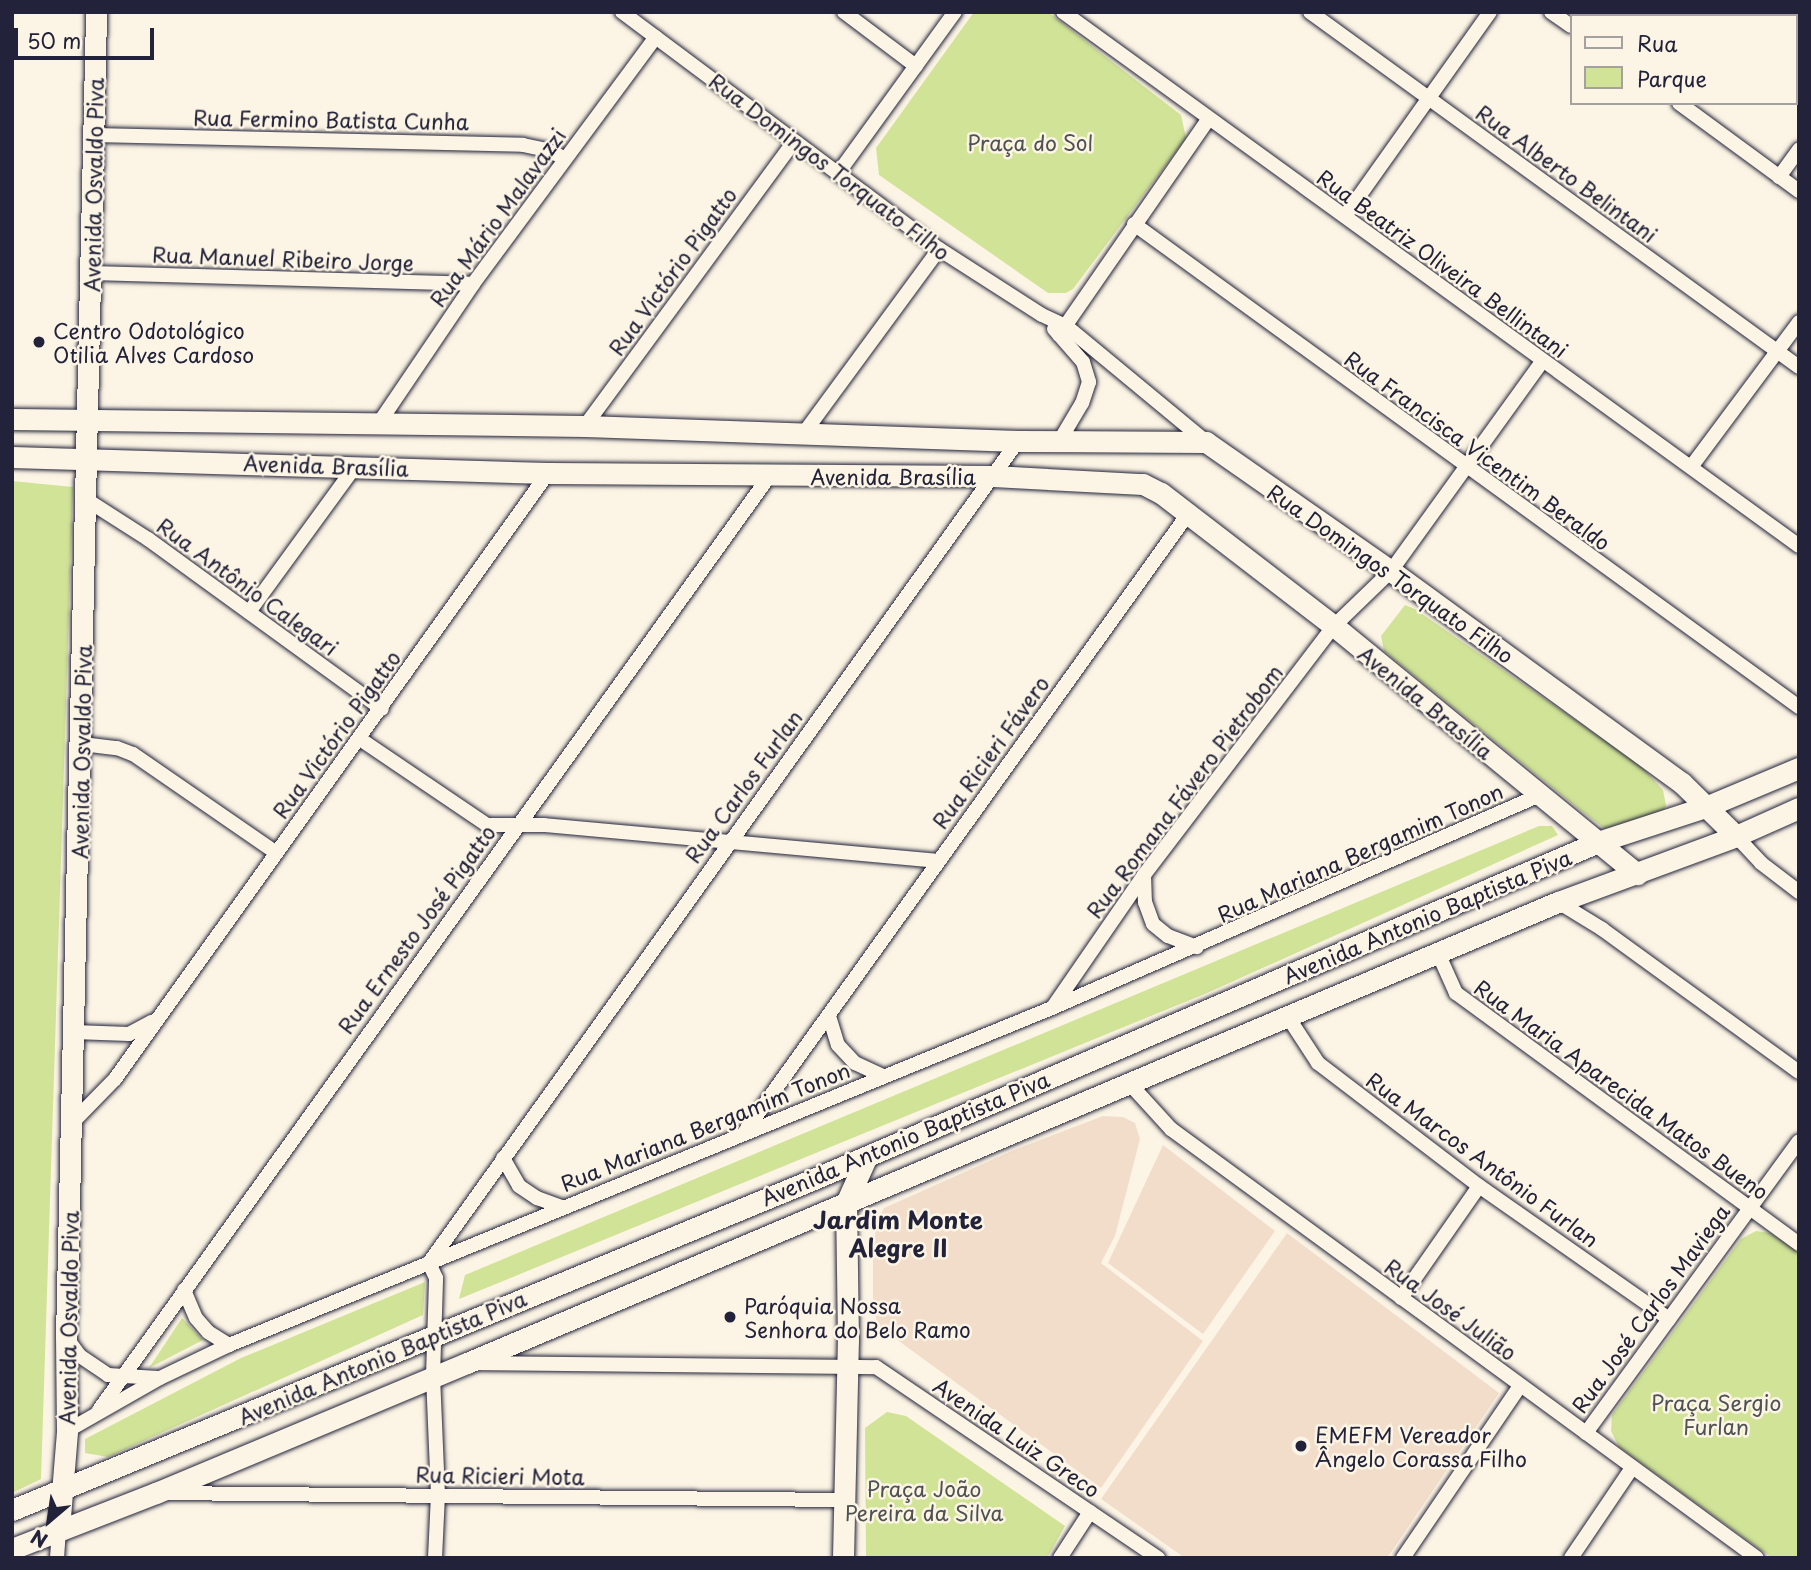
<!DOCTYPE html>
<meta charset="utf-8">
<style>
body{margin:0}
#map{position:relative;width:1811px;height:1570px;overflow:hidden;background:#fcf5e5;font-family:"Playpen Sans",sans-serif}
div>[style]{position:absolute}
[style*='--x']{left:calc(var(--x)*1px);top:calc(var(--y)*1px);width:calc(var(--w)*1px);rotate:calc(var(--a)*1deg)}
.built>*{inset:0;background:#f2ddcb}
.green>*{inset:0;background:#d1e397}
.roads{filter:drop-shadow(0 0 2px #22223b) drop-shadow(0 0 2px #22223b)}
.street>*{height:14px;margin:-7px;padding:0 7px;transform-origin:7px;border-radius:7px;background:#fcf5e5}
.secondary>*{height:21px;margin:-10.5px;padding:0 10.5px;transform-origin:10.5px;border-radius:10.5px;background:#fcf5e5}
.dots>*{width:19px;height:19px;translate:-50% -50%;box-sizing:border-box;border:4px solid #fcf5e5;border-radius:50%}
span{translate:-50% -50%;white-space:nowrap;text-align:center;line-height:1.15;-webkit-text-stroke:5px #fcf5e5;paint-order:stroke}
.street-label{font-size:21px;color:#22223b}
.park-label{font-size:21px;color:#4e5252}
.poi-label{font-size:21px;color:#22223b}
.left{translate:0 -50%;text-align:left}
.quarter-label{font-size:24px;color:#22223b;font-weight:700}
.frame{position:absolute;inset:0;border:14px solid #22223b;pointer-events:none}
.legend{position:absolute;left:1570px;top:14px;width:228px;height:91px;box-sizing:border-box;background:#fcf5e5;border:2px solid #a5a1a1;margin:0;padding:9px 12px;list-style:none;font-size:21px;color:#22223b}
.legend li{display:flex;align-items:center;gap:14px;height:35px}
.legend b{width:35px;border:2px solid #a5a1a1}
.north{position:absolute;left:14px;top:1486px;width:70px;height:70px;-webkit-text-stroke:5px #fcf5e5;paint-order:stroke;rotate:209deg;font-size:19px;font-weight:700;line-height:28px;text-align:center;color:#22223b}
.north::after{content:'';display:block;margin:auto;width:24px;height:32px;background:#22223b;clip-path:polygon(50% 0,100% 100%,50% 72%,0 100%)}
.scale{position:absolute;left:14px;top:28px;width:140px;height:32px;box-sizing:border-box;border:4px solid #22223b;border-top:0;padding-left:9px;font-size:21px;line-height:24px;white-space:nowrap;color:#22223b;-webkit-text-stroke:5px #fcf5e5;paint-order:stroke}
</style>
<div id="map">
<div class="built">
<div style="clip-path:polygon(1103px 1116px,1123px 1117px,1135px 1123px,1140px 1139px,1115px 1236px,1101px 1263px,1203px 1341px,1101px 1488px,878px 1326px,873px 1305px,873px 1251px,877px 1220px,884px 1208px,1014px 1150px)"></div>
<div style="clip-path:polygon(1163px 1145px,1275px 1231px,1203px 1334px,1108px 1263px)"></div>
<div style="clip-path:polygon(1287px 1233px,1499px 1393px,1387px 1558px,1185px 1558px,1101px 1499px)"></div>
</div>
<div class="green">
<div style="clip-path:polygon(974px 12px,1048px 12px,1181px 115px,1186px 138px,1073px 289px,1066px 293px,1048px 293px,879px 175px,876px 148px)"></div>
<div style="clip-path:polygon(12px 481px,73px 487px,41px 1479px,12px 1493px)"></div>
<div style="clip-path:polygon(1405px 605px,1415px 609px,1640px 765px,1663px 790px,1666px 806px,1662px 813px,1605px 829px,1580px 810px,1384px 651px,1381px 636px)"></div>
<div style="clip-path:polygon(1539px 826px,1552px 826px,1558px 835px,1207px 993px,459px 1299px,465px 1275px)"></div>
<div style="clip-path:polygon(1756px 1231px,1770px 1233px,1799px 1252px,1799px 1558px,1772px 1558px,1619px 1447px,1611px 1431px,1612px 1415px,1617px 1408px,1741px 1239px)"></div>
<div style="clip-path:polygon(425px 1282px,423px 1315px,108px 1457px,85px 1453px,85px 1439px,241px 1358px)"></div>
<div style="clip-path:polygon(182px 1318px,203px 1340px,149px 1368px)"></div>
<div style="clip-path:polygon(887px 1412px,906px 1416px,1065px 1526px,1047px 1558px,866px 1558px,865px 1428px)"></div>
</div>
<div class="roads">
<div class="street">
<div style="--x:622;--y:12;--w:396;--a:36.8"></div>
<div style="--x:939;--y:249;--w:122;--a:32.7"></div>
<div style="--x:1042;--y:315;--w:26;--a:25"></div>
<div style="--x:1066;--y:326;--w:182;--a:39.6"></div>
<div style="--x:844;--y:12;--w:90;--a:36.9"></div>
<div style="--x:1063;--y:12;--w:909;--a:35.96"></div>
<div style="--x:1310;--y:12;--w:604;--a:35.98"></div>
<div style="--x:1551;--y:12;--w:24;--a:35"></div>
<div style="--x:1727;--y:16;--w:4;--a:-63"></div>
<div style="--x:1679;--y:103;--w:149;--a:36.3"></div>
<div style="--x:94;--y:135;--w:429;--a:1.3"></div>
<div style="--x:523;--y:145;--w:25;--a:12"></div>
<div style="--x:547;--y:150;--w:19;--a:25"></div>
<div style="--x:839;--y:172;--w:198;--a:-54.1"></div>
<div style="--x:1779;--y:177;--w:34;--a:-54"></div>
<div style="--x:1345;--y:216;--w:250;--a:-54.6"></div>
<div style="--x:1134;--y:224;--w:822;--a:35.99"></div>
<div style="--x:90;--y:273;--w:383;--a:1.6"></div>
<div style="--x:1054;--y:329;--w:44;--a:48.7"></div>
<div style="--x:1083;--y:362;--w:21;--a:73"></div>
<div style="--x:1089;--y:382;--w:22;--a:108"></div>
<div style="--x:1082;--y:403;--w:43;--a:120.7"></div>
<div style="--x:1059;--y:335;--w:262;--a:-55.3"></div>
<div style="--x:377;--y:426;--w:171;--a:-55.9"></div>
<div style="--x:473;--y:284;--w:307;--a:-53.5"></div>
<div style="--x:585;--y:426;--w:353;--a:-53.7"></div>
<div style="--x:804;--y:433;--w:228;--a:-53.7"></div>
<div style="--x:1691;--y:467;--w:181;--a:-53.3"></div>
<div style="--x:87;--y:500;--w:72;--a:32.6"></div>
<div style="--x:148;--y:539;--w:289;--a:36"></div>
<div style="--x:249;--y:612;--w:182;--a:-53.9"></div>
<div style="--x:360;--y:739;--w:153;--a:34.1"></div>
<div style="--x:487;--y:825;--w:57;--a:0"></div>
<div style="--x:544;--y:825;--w:395;--a:5.2"></div>
<div style="--x:82;--y:744;--w:35;--a:7"></div>
<div style="--x:117;--y:748;--w:17;--a:21"></div>
<div style="--x:133;--y:754;--w:173;--a:34.6"></div>
<div style="--x:1736;--y:836;--w:37;--a:47"></div>
<div style="--x:1761;--y:863;--w:48;--a:37.3"></div>
<div style="--x:1144;--y:875;--w:27;--a:88"></div>
<div style="--x:1145;--y:902;--w:23;--a:70"></div>
<div style="--x:1153;--y:924;--w:19;--a:39"></div>
<div style="--x:1168;--y:936;--w:31;--a:21"></div>
<div style="--x:1558;--y:902;--w:52;--a:31.5"></div>
<div style="--x:1602;--y:929;--w:243;--a:36"></div>
<div style="--x:1438;--y:953;--w:44;--a:65.8"></div>
<div style="--x:1456;--y:993;--w:425;--a:36.2"></div>
<div style="--x:1053;--y:1007;--w:160;--a:-55.4"></div>
<div style="--x:1144;--y:875;--w:313;--a:-52.7"></div>
<div style="--x:1334;--y:626;--w:79;--a:-44"></div>
<div style="--x:1391;--y:571;--w:258;--a:-54.2"></div>
<div style="--x:829;--y:1016;--w:30;--a:73"></div>
<div style="--x:838;--y:1045;--w:25;--a:47"></div>
<div style="--x:855;--y:1063;--w:31;--a:25"></div>
<div style="--x:1288;--y:1017;--w:55;--a:56.9"></div>
<div style="--x:1318;--y:1063;--w:203;--a:37.4"></div>
<div style="--x:1479;--y:1186;--w:232;--a:35"></div>
<div style="--x:74;--y:1032;--w:55;--a:2.1"></div>
<div style="--x:129;--y:1034;--w:26;--a:-28"></div>
<div style="--x:1129;--y:1083;--w:62;--a:47.6"></div>
<div style="--x:1171;--y:1129;--w:726;--a:36.21"></div>
<div style="--x:72;--y:1123;--w:62;--a:-45.7"></div>
<div style="--x:115;--y:1079;--w:745;--a:-54.45"></div>
<div style="--x:746;--y:1130;--w:758;--a:-54.34"></div>
<div style="--x:503;--y:1158;--w:32;--a:60"></div>
<div style="--x:519;--y:1186;--w:22;--a:34"></div>
<div style="--x:537;--y:1198;--w:27;--a:20"></div>
<div style="--x:184;--y:1290;--w:30;--a:67"></div>
<div style="--x:196;--y:1318;--w:18;--a:49"></div>
<div style="--x:208;--y:1332;--w:25;--a:32"></div>
<div style="--x:1401;--y:1298;--w:136;--a:-55.1"></div>
<div style="--x:66;--y:1337;--w:24;--a:54"></div>
<div style="--x:80;--y:1356;--w:34;--a:34"></div>
<div style="--x:108;--y:1375;--w:50;--a:3.4"></div>
<div style="--x:476;--y:1363;--w:400;--a:0.6"></div>
<div style="--x:876;--y:1367;--w:341;--a:34.1"></div>
<div style="--x:99;--y:1410;--w:1151;--a:-54.33"></div>
<div style="--x:67;--y:1431;--w:107;--a:-29.7"></div>
<div style="--x:160;--y:1378;--w:76;--a:-25.6"></div>
<div style="--x:229;--y:1345;--w:889;--a:-22.27"></div>
<div style="--x:1052;--y:1008;--w:532;--a:-23.58"></div>
<div style="--x:1586;--y:1433;--w:361;--a:-53.9"></div>
<div style="--x:163;--y:1493;--w:681;--a:0.59"></div>
<div style="--x:57;--y:1558;--w:29;--a:-86"></div>
<div style="--x:435;--y:1558;--w:63;--a:-87.3"></div>
<div style="--x:438;--y:1495;--w:119;--a:-92.4"></div>
<div style="--x:433;--y:1376;--w:98;--a:-88.2"></div>
<div style="--x:436;--y:1278;--w:17;--a:-115"></div>
<div style="--x:429;--y:1263;--w:1011;--a:-54.38"></div>
<div style="--x:1060;--y:1558;--w:55;--a:-56.9"></div>
<div style="--x:1403;--y:1558;--w:208;--a:-55.8"></div>
<div style="--x:1571;--y:1558;--w:109;--a:-55.9"></div>
</div>
<div class="secondary">
<div style="--x:12;--y:419;--w:573;--a:0.7"></div>
<div style="--x:585;--y:426;--w:433;--a:2"></div>
<div style="--x:1018;--y:441;--w:188;--a:0.3"></div>
<div style="--x:1206;--y:442;--w:226;--a:34.9"></div>
<div style="--x:1391;--y:571;--w:360;--a:36.1"></div>
<div style="--x:1682;--y:783;--w:76;--a:44.5"></div>
<div style="--x:12;--y:457;--w:536;--a:1.71"></div>
<div style="--x:548;--y:473;--w:445;--a:0.4"></div>
<div style="--x:993;--y:476;--w:150;--a:3.1"></div>
<div style="--x:1143;--y:484;--w:20;--a:27"></div>
<div style="--x:1161;--y:493;--w:218;--a:37.6"></div>
<div style="--x:1334;--y:626;--w:392;--a:39.3"></div>
<div style="--x:12;--y:1510;--w:875;--a:-22.43"></div>
<div style="--x:821;--y:1176;--w:846;--a:-23.26"></div>
<div style="--x:1598;--y:842;--w:116;--a:-18.1"></div>
<div style="--x:1708;--y:806;--w:99;--a:-22.7"></div>
<div style="--x:59;--y:1529;--w:98;--a:-85.3"></div>
<div style="--x:67;--y:1431;--w:94;--a:-90.6"></div>
<div style="--x:66;--y:1337;--w:1325;--a:-88.7"></div>
<div style="--x:12;--y:1549;--w:155;--a:-21.3"></div>
<div style="--x:156;--y:1493;--w:337;--a:-22.7"></div>
<div style="--x:467;--y:1363;--w:1184;--a:-22.91"></div>
<div style="--x:1558;--y:902;--w:190;--a:-20.3"></div>
<div style="--x:1736;--y:836;--w:69;--a:-24"></div>
<div style="--x:843;--y:1558;--w:217;--a:-88.7"></div>
<div style="--x:848;--y:1341;--w:138;--a:-90.8"></div>
<div style="--x:846;--y:1203;--w:51;--a:-65.9"></div>
</div>
</div>
<div class="dots">
<div style="left:39px;top:342px;background:#22223b"></div>
<div style="left:730px;top:1317px;background:#22223b"></div>
<div style="left:1301px;top:1446px;background:#22223b"></div>
</div>
<div class="street-label">
<span style="left:331px;top:119px;rotate:1deg">Rua Fermino Batista Cunha</span>
<span style="left:830px;top:166px;rotate:37deg">Rua Domingos Torquato Filho</span>
<span style="left:1567px;top:173px;rotate:36deg">Rua Alberto Belintani</span>
<span style="left:93px;top:185px;rotate:-89deg">Avenida Osvaldo Piva</span>
<span style="left:497px;top:217px;rotate:-54deg">Rua Mário Malavazzi</span>
<span style="left:283px;top:258px;rotate:2deg">Rua Manuel Ribeiro Jorge</span>
<span style="left:1443px;top:263px;rotate:36deg">Rua Beatriz Oliveira Bellintani</span>
<span style="left:672px;top:271px;rotate:-54deg">Rua Victório Pigatto</span>
<span style="left:1478px;top:450px;rotate:36deg">Rua Francisca Vicentim Beraldo</span>
<span style="left:326px;top:465px;rotate:2deg">Avenida Brasília</span>
<span style="left:893px;top:476px">Avenida Brasília</span>
<span style="left:1391px;top:573px;rotate:35deg">Rua Domingos Torquato Filho</span>
<span style="left:248px;top:586px;rotate:36deg">Rua Antônio Calegari</span>
<span style="left:1426px;top:702px;rotate:39deg">Avenida Brasília</span>
<span style="left:336px;top:734px;rotate:-54deg">Rua Victório Pigatto</span>
<span style="left:81px;top:752px;rotate:-89deg">Avenida Osvaldo Piva</span>
<span style="left:990px;top:752px;rotate:-54deg">Rua Ricieri Fávero</span>
<span style="left:743px;top:786px;rotate:-54deg">Rua Carlos Furlan</span>
<span style="left:1184px;top:791px;rotate:-53deg">Rua Romana Fávero Pietrobom</span>
<span style="left:1360px;top:852px;rotate:-24deg">Rua Mariana Bergamim Tonon</span>
<span style="left:1427px;top:916px;rotate:-23deg">Avenida Antonio Baptista Piva</span>
<span style="left:416px;top:929px;rotate:-54deg">Rua Ernesto José Pigatto</span>
<span style="left:1622px;top:1089px;rotate:36deg">Rua Maria Aparecida Matos Bueno</span>
<span style="left:705px;top:1126px;rotate:-22deg">Rua Mariana Bergamim Tonon</span>
<span style="left:905px;top:1138px;rotate:-23deg">Avenida Antonio Baptista Piva</span>
<span style="left:1483px;top:1159px;rotate:36deg">Rua Marcos Antônio Furlan</span>
<span style="left:1650px;top:1308px;rotate:-54deg">Rua José Carlos Maviega</span>
<span style="left:1451px;top:1309px;rotate:36deg">Rua José Julião</span>
<span style="left:68px;top:1318px;rotate:-89deg">Avenida Osvaldo Piva</span>
<span style="left:382px;top:1357px;rotate:-23deg">Avenida Antonio Baptista Piva</span>
<span style="left:1017px;top:1437px;rotate:34deg">Avenida Luiz Greco</span>
<span style="left:500px;top:1475px;rotate:1deg">Rua Ricieri Mota</span>
</div>
<div class="park-label">
<span style="left:1030px;top:142px">Praça do Sol</span>
<span style="left:1716px;top:1414px">Praça Sergio<br>Furlan</span>
<span style="left:924px;top:1500px">Praça João<br>Pereira da Silva</span>
</div>
<div class="poi-label">
<span class="left" style="left:53px;top:342px">Centro Odotológico<br>Otilia Alves Cardoso</span>
<span class="left" style="left:744px;top:1317px">Paróquia Nossa<br>Senhora do Belo Ramo</span>
<span class="left" style="left:1315px;top:1446px">EMEFM Vereador<br>Ângelo Corassa Filho</span>
</div>
<div class="quarter-label">
<span style="left:898px;top:1234px">Jardim Monte<br>Alegre II</span>
</div>
<div class="frame"></div>
<ul class="legend">
<li><b style="height:9px;background:#fcf5e5"></b>Rua</li>
<li><b style="height:19px;background:#d1e397"></b>Parque</li>
</ul>
<div class="north">N</div>
<div class="scale">50 m</div>
</div>
